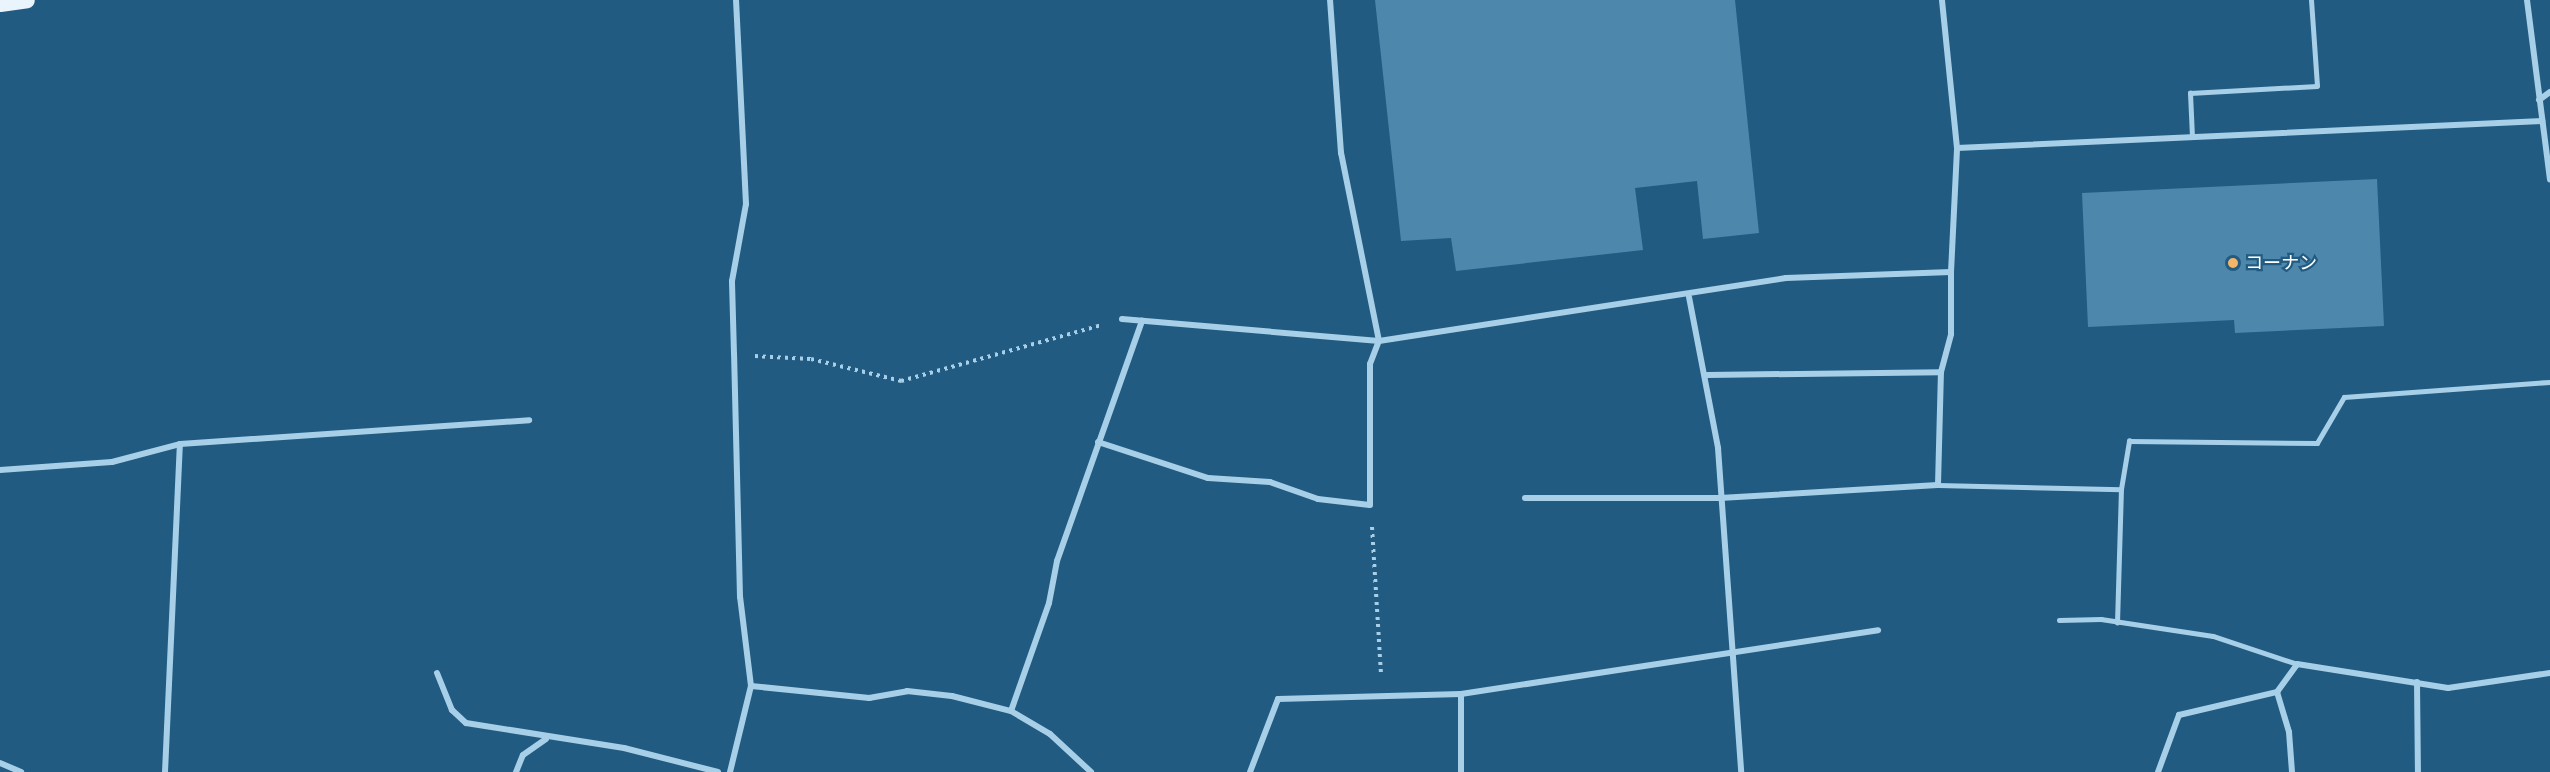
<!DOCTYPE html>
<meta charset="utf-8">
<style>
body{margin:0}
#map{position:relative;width:2550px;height:772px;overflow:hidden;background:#215b81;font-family:Quicksand,"Noto Sans JP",sans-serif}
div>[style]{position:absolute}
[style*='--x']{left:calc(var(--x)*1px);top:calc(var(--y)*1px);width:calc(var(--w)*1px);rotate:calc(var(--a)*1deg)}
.building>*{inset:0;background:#4e87ac}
.path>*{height:4px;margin-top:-2px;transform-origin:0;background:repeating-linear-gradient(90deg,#a7cfe8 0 3px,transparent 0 7.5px)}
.lane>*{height:4.5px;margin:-2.25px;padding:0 2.25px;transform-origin:2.25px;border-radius:2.25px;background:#a7cfe8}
.street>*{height:6px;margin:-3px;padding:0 3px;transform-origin:3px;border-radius:3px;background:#a7cfe8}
.primary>*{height:15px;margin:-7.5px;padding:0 7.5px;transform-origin:7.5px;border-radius:7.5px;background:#e9f4fd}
.dots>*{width:16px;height:16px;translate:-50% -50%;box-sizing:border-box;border:3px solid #215b81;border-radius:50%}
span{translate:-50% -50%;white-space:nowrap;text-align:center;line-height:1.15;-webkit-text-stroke:4.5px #215b81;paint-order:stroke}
.poi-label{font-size:18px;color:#fff}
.left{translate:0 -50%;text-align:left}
</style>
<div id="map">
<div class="building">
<div style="clip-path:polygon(1375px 0,1735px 0,1759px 233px,1703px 239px,1697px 181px,1635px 188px,1643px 250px,1456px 271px,1451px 238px,1401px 241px)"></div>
<div style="clip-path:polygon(2377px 179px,2384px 326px,2235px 333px,2234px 320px,2088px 327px,2082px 193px)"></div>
</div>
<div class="path">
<div style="--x:755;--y:356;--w:56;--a:3.1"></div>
<div style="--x:811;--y:359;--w:93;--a:13.7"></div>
<div style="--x:901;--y:381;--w:208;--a:-15.6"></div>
<div style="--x:1372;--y:527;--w:148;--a:86.5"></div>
</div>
<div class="lane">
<div style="--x:2192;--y:137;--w:44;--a:-92.6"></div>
<div style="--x:2190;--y:93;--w:127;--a:-3.2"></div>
<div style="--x:2317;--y:86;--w:86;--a:-94"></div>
<div style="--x:1938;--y:485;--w:183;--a:1.3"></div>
<div style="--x:2059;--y:620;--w:42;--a:-1.4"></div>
<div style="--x:2101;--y:619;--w:113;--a:8.6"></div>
<div style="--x:2213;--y:636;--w:89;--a:18.4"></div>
<div style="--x:2117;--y:623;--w:134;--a:-88.3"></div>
<div style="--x:2121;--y:489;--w:49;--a:-80.5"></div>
<div style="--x:2129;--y:441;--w:188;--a:0.6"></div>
<div style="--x:2317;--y:443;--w:53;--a:-59.6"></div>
<div style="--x:2344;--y:397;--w:207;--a:-4.2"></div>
</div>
<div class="street">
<div style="--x:2527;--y:0;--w:181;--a:82.7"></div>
<div style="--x:2539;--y:100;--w:14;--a:-36"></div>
<div style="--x:1957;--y:148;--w:586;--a:-2.64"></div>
<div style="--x:1689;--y:297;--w:154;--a:79.1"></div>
<div style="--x:1718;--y:448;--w:325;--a:85.9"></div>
<div style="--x:1122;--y:319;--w:258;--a:4.9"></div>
<div style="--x:1379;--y:341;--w:412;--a:-8.8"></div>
<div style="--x:1786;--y:278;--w:165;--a:-2.1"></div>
<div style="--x:1951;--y:272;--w:124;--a:-87.2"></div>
<div style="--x:1957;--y:148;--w:149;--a:-95.8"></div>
<div style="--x:1707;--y:375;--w:234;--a:-0.7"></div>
<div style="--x:1098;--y:442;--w:116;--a:18.1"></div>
<div style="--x:1208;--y:478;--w:62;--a:3.7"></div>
<div style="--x:1270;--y:482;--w:51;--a:19.5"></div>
<div style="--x:1318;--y:499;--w:52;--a:6.6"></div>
<div style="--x:1370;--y:505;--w:141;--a:-90"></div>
<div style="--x:1370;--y:364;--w:25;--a:-69"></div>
<div style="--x:1379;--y:341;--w:192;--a:-101.4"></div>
<div style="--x:1341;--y:153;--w:153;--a:-94.1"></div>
<div style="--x:0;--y:470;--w:112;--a:-4.1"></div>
<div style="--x:112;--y:462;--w:70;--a:-14.8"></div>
<div style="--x:180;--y:444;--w:350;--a:-3.9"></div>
<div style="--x:1525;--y:498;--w:195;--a:0"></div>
<div style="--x:1720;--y:498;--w:218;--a:-3.4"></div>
<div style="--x:1938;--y:485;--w:113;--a:-88.5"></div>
<div style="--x:1941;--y:372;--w:39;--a:-75"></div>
<div style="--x:1951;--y:334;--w:62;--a:-90"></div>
<div style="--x:437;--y:673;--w:40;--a:68"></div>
<div style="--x:452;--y:710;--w:19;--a:43"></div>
<div style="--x:466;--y:723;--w:160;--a:9"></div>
<div style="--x:624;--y:748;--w:97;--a:14.3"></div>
<div style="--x:2417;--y:682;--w:90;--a:89.4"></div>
<div style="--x:751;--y:686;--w:119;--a:5.8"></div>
<div style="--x:869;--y:698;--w:39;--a:-10"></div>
<div style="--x:907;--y:691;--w:45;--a:6.3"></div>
<div style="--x:952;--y:696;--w:61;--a:14.3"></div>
<div style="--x:1011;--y:711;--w:45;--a:30.5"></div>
<div style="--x:1050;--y:734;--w:56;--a:42.8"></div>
<div style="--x:2277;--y:692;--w:42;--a:73.3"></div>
<div style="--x:2289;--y:732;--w:40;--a:85.7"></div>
<div style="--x:1461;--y:694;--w:78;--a:90"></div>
<div style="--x:1011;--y:711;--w:114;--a:-70.6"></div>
<div style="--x:1049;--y:603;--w:43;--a:-79.2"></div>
<div style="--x:1057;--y:561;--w:255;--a:-70.5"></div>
<div style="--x:0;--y:763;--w:23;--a:23"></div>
<div style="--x:165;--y:772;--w:328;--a:-87.4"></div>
<div style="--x:516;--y:772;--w:18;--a:-68"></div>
<div style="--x:523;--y:755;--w:28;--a:-35"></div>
<div style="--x:730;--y:772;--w:89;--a:-76.3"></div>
<div style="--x:751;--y:686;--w:90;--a:-97"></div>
<div style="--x:740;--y:597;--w:243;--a:-91.4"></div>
<div style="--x:734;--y:354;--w:73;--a:-91.6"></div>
<div style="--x:732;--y:281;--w:78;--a:-79.7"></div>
<div style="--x:746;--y:204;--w:204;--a:-92.8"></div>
<div style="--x:1250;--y:772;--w:78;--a:-69"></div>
<div style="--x:1278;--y:699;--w:183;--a:-1.6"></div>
<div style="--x:1461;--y:694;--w:422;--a:-8.7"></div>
<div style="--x:2158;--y:772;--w:61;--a:-69.8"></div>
<div style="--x:2179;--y:715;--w:101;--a:-13.2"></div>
<div style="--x:2277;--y:692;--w:34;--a:-54"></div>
<div style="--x:2297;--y:664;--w:153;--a:9"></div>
<div style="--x:2448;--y:688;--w:103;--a:-8.4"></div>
</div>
<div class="primary">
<div style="--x:0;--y:4;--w:27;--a:-8"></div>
</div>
<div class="dots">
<div style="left:2233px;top:263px;background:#f4b569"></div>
</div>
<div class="poi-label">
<span class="left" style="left:2245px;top:263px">コーナン</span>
</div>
</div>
